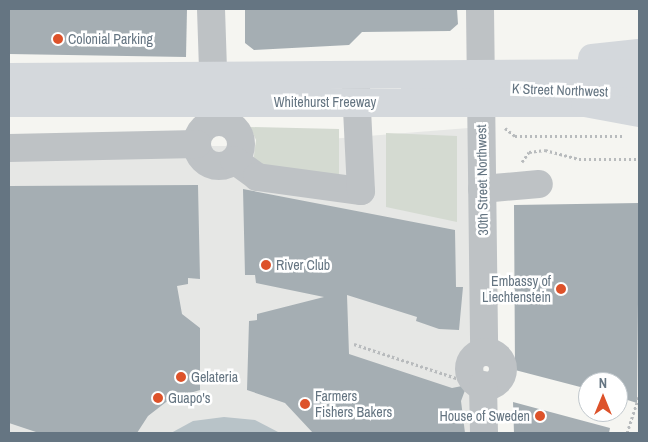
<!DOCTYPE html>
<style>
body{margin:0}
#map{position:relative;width:648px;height:442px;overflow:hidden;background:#f5f5f1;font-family:"Archivo Narrow",sans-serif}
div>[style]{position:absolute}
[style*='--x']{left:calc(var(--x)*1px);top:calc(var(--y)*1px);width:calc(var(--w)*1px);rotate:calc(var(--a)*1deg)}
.built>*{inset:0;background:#e6e7e5}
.green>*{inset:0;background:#d4dad1}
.water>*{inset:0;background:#b8c3c8}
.building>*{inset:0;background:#a5aeb3}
.path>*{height:3px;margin-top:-1.5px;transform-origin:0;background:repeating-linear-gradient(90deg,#b8bbbd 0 2.5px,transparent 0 5px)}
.minor>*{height:28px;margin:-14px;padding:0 14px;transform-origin:14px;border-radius:14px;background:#bec2c5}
.minor>.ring{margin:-14px;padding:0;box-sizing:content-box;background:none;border:28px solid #bec2c5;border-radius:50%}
.major>*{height:28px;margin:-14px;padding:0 14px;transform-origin:14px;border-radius:14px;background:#d4d8dc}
.highway>*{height:28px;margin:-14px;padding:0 14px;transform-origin:14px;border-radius:14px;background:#d4d8dc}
.dots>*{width:14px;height:14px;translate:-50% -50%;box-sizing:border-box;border:2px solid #fff;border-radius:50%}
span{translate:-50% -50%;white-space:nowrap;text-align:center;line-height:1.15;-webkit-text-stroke:5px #fff;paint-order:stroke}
.poi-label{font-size:14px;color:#657582}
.left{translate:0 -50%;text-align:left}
.right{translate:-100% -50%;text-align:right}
.street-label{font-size:14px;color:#657582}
.frame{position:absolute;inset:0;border:10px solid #657582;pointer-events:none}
.north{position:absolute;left:578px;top:372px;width:50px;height:50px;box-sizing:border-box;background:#fff;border:1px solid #c1c8cd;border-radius:50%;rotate:0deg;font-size:14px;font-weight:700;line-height:20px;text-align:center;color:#657582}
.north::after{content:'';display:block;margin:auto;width:18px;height:22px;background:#dd522a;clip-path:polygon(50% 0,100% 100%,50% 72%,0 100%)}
</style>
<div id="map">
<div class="built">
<div style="clip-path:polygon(481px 127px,485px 433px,9px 433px,9px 146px,241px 146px)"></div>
</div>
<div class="green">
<div style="clip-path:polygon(250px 127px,339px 129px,339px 185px,253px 164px,256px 140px)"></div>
<div style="clip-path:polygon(386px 133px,457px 136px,457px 222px,386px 207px)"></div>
</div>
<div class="water">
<div style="clip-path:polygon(224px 417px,255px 420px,280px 433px,171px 433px,193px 421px)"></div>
</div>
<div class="building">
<div style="clip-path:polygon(9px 9px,187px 9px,186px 57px,9px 54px)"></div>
<div style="clip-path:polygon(245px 9px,457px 9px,458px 24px,450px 31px,362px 32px,349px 45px,254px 50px,245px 43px)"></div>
<div style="clip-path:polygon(198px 185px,200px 279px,188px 278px,188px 284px,177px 286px,182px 314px,200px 328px,200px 390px,170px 399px,148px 416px,137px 433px,39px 433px,9px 423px,9px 186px)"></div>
<div style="clip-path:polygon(243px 189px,455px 230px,456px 287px,463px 287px,459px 330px,439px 329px,416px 321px,417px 317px,347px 295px,349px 354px,452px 388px,467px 385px,461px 401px,465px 433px,313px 433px,285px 403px,247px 390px,249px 321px,257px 320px,257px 314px,324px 297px,256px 283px,255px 275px,245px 275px)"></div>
<div style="clip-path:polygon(639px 203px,637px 403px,618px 397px,618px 382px,588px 382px,588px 389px,515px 370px,514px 205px)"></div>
<div style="clip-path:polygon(513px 402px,610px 428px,609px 433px,514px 433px)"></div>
</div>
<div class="path">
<div style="--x:505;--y:128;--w:13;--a:39"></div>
<div style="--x:515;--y:136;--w:109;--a:0"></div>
<div style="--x:522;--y:162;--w:12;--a:-55"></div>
<div style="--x:529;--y:152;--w:16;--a:-7"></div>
<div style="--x:545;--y:150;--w:35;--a:15"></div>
<div style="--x:579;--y:159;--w:60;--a:0"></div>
<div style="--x:354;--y:344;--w:114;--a:18.4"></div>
<div style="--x:627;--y:433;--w:38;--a:-72"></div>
</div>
<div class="minor">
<div style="--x:211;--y:9;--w:90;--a:88.1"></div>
<div style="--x:480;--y:9;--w:343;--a:89.3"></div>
<div class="ring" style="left:197px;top:122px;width:16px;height:16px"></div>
<div style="--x:9;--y:148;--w:188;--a:-1.2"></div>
<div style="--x:234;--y:160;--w:29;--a:36"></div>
<div style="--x:257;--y:177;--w:105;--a:7.7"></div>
<div style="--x:361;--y:191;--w:103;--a:-92.8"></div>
<div style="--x:482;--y:189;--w:57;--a:-5"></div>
<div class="ring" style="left:469px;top:352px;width:6px;height:6px"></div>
<div style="--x:483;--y:385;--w:48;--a:88.8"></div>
</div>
<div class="major">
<div style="--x:415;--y:88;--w:224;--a:1"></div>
</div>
<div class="highway">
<div style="--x:592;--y:58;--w:47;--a:-6.1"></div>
<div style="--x:9;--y:77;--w:630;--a:-0.36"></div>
<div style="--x:9;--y:103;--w:576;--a:0"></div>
<div style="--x:585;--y:103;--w:55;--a:10.5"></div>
</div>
<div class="dots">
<div style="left:58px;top:39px;background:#dd522a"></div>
<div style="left:266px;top:265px;background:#dd522a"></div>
<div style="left:561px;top:289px;background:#dd522a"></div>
<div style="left:181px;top:377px;background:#dd522a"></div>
<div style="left:158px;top:398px;background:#dd522a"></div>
<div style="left:305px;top:404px;background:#dd522a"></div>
<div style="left:540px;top:416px;background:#dd522a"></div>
</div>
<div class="poi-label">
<span class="left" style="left:68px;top:39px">Colonial Parking</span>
<span class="left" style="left:276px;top:265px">River Club</span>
<span class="right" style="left:551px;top:289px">Embassy of<br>Liechtenstein</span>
<span class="left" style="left:191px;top:377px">Gelateria</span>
<span class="left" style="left:315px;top:404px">Farmers<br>Fishers Bakers</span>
<span class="left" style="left:168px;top:398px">Guapo's</span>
<span class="right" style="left:530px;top:416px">House of Sweden</span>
</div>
<div class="street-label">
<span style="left:560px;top:90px;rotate:2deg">K Street Northwest</span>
<span style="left:325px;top:102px">Whitehurst Freeway</span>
<span style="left:482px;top:180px;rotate:-91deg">30th Street Northwest</span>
</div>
<div class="frame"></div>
<div class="north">N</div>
</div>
